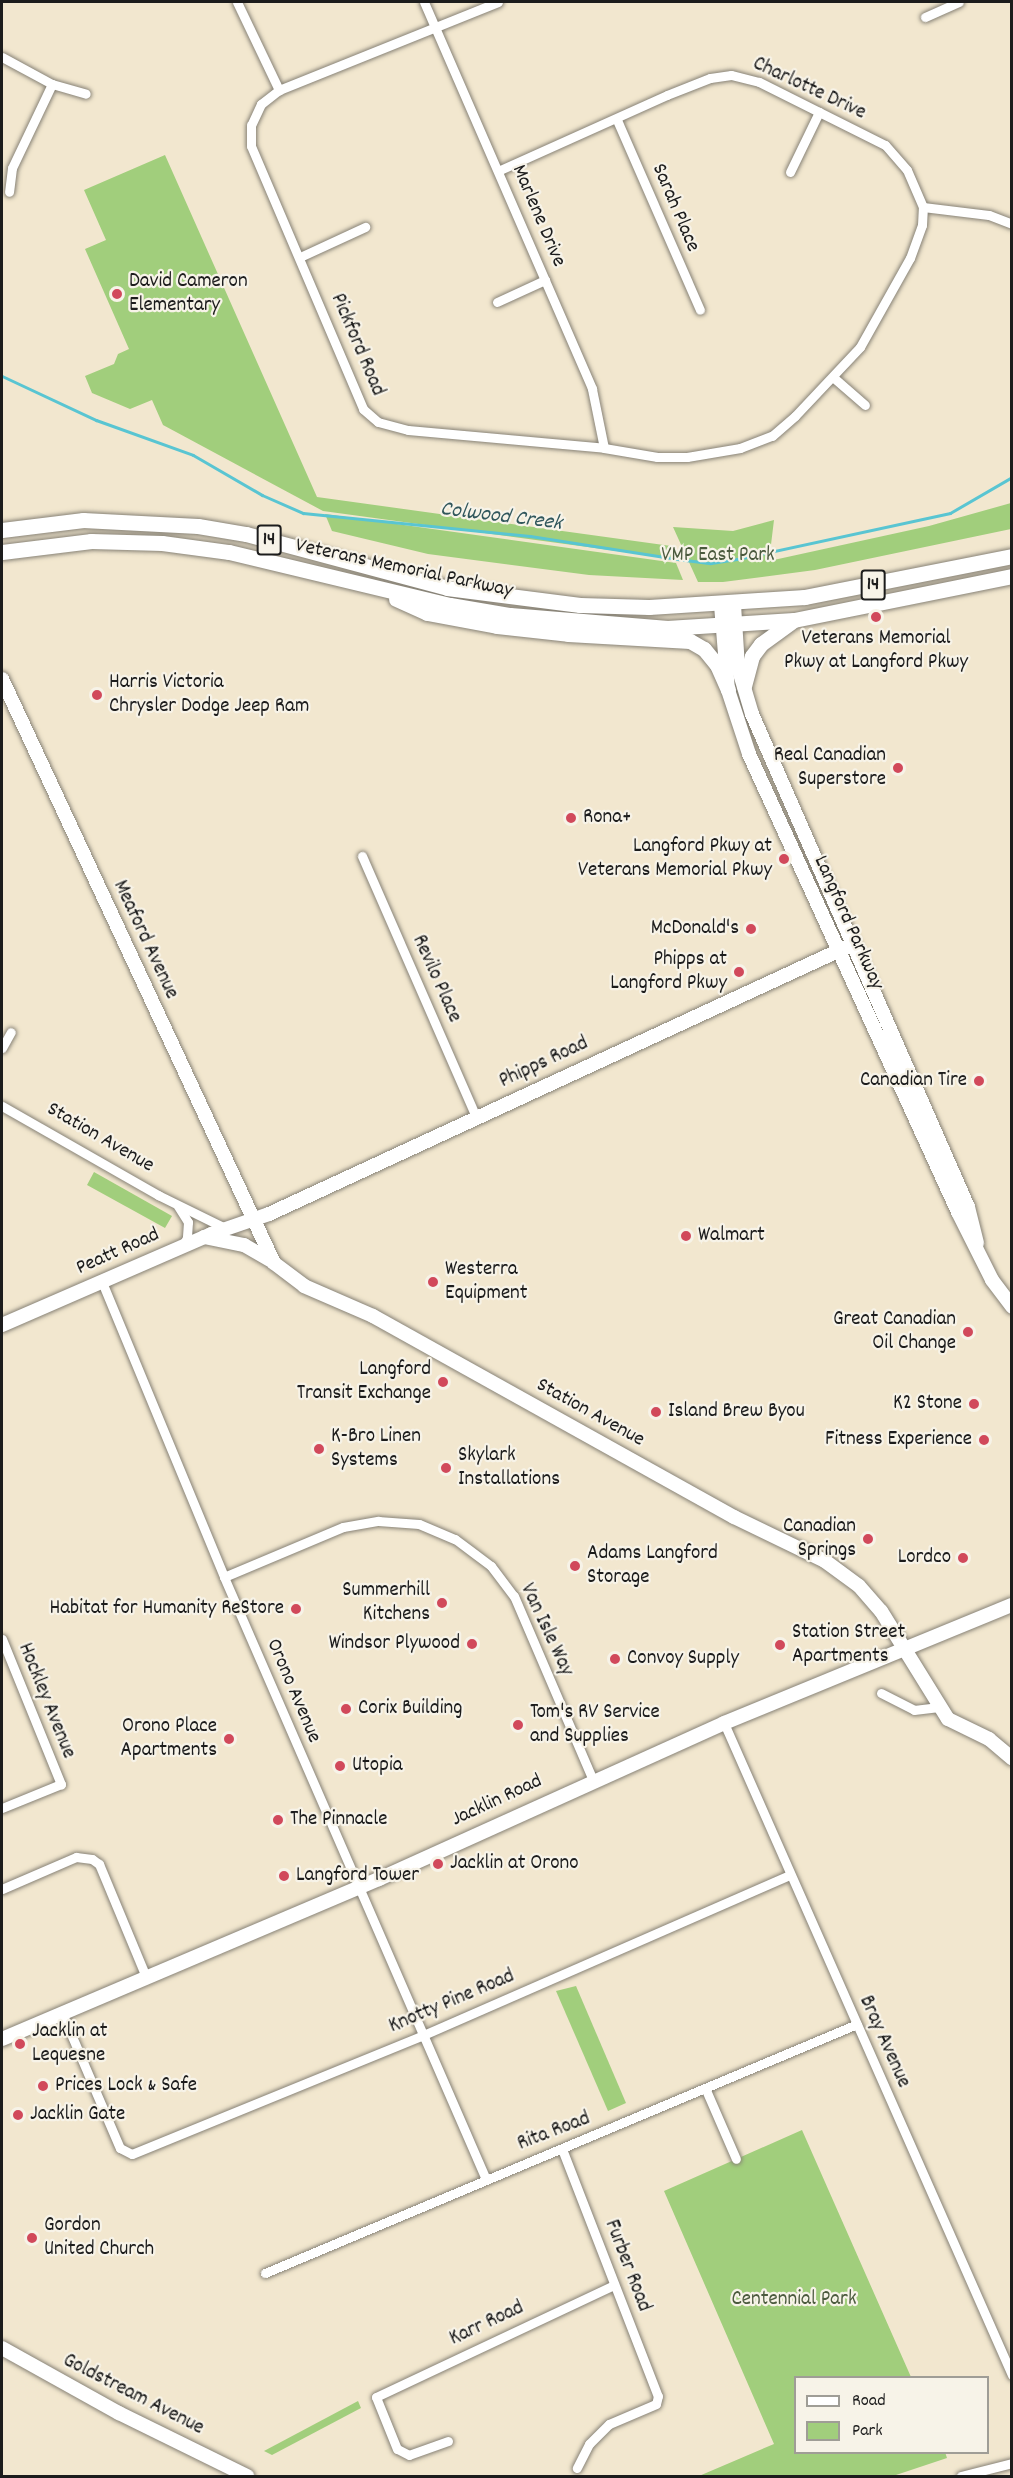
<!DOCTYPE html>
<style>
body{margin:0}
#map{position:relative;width:1013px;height:2478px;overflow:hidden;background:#f2e7cf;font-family:Dekko,sans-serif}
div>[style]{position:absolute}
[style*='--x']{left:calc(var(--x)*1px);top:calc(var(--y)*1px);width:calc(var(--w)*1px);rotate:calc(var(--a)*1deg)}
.green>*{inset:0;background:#a1ce7c}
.stream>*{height:3px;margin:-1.5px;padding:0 1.5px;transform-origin:1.5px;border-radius:1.5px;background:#59c5d2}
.roads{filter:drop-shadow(0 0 2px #878276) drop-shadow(0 0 2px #878276)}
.street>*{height:9px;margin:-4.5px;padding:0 4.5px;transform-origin:4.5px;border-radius:4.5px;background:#fff}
.secondary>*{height:14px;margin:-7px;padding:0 7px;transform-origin:7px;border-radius:7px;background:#fff}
.primary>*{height:15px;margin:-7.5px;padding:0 7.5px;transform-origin:7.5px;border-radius:7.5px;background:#fff}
.dots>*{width:16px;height:16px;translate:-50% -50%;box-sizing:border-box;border:3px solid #f7f3e8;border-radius:50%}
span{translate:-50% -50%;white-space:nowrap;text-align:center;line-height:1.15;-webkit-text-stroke:4.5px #f7f3e8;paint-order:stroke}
.shield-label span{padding:2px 4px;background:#f7f3e8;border:2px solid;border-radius:4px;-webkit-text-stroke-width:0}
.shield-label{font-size:20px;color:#1c1c1c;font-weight:700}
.street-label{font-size:21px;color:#1c1c1c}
.poi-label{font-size:21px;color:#1c1c1c}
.left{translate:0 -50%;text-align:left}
.right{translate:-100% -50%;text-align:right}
.park-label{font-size:21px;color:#4b5a3e}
.water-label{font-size:22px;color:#31575c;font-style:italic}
.frame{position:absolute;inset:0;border:3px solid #1c1c1c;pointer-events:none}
.legend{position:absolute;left:794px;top:2376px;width:195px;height:78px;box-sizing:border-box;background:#f7f3e8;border:2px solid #9f9d96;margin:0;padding:8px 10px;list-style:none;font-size:18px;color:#1c1c1c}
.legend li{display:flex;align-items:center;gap:12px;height:30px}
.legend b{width:30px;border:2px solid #9f9d96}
</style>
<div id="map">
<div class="green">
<div style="clip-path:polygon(165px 155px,317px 497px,671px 546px,676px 559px,323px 511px,163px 425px,152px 400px,130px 409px,92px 393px,85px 376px,114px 364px,118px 354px,129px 349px,85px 249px,106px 240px,84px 190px)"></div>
<div style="clip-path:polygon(1011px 503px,1011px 529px,815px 570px,723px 582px,698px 582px,673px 527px,733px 531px,774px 520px,769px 561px,929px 526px)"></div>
<div style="clip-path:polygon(325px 514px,676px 563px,683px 580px,589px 575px,428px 554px,332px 531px)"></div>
<div style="clip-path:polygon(94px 1172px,172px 1216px,165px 1228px,87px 1185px)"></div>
<div style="clip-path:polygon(576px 1986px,626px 2103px,608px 2111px,556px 1991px)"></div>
<div style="clip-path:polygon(802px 2130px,911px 2377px,796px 2378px,796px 2452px,945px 2452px,947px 2458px,893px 2476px,699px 2476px,774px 2444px,664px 2191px)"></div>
<div style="clip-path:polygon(358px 2401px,361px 2408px,272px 2455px,264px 2451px)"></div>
</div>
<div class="stream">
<div style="--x:2;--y:376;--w:104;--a:25.1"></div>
<div style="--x:96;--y:420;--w:103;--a:19.8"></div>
<div style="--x:193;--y:455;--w:80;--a:30.1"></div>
<div style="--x:262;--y:495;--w:45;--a:23.7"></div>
<div style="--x:303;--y:513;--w:228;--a:5.8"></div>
<div style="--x:530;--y:536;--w:149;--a:8.9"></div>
<div style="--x:677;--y:559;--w:34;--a:7"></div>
<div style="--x:711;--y:563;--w:31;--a:-9"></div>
<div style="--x:742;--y:558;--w:213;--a:-12.2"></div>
<div style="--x:950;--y:513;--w:72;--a:-30.1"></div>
</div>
<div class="roads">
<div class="street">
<div style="--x:237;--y:2;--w:98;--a:64.5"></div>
<div style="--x:424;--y:2;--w:422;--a:66.5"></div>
<div style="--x:592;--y:389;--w:60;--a:78.5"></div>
<div style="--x:498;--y:2;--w:236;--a:158.1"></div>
<div style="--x:279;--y:90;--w:23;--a:142"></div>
<div style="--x:261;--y:104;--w:23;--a:115"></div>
<div style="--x:251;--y:125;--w:21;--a:90"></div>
<div style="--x:251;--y:146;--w:286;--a:66.9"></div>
<div style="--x:363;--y:409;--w:20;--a:41"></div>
<div style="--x:378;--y:422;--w:31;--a:15"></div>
<div style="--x:408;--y:430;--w:197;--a:5.2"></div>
<div style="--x:604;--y:448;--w:54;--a:9.6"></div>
<div style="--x:657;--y:457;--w:30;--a:0"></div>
<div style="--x:687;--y:457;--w:54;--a:-9.6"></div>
<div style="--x:740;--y:448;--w:34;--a:-21"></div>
<div style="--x:772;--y:436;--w:30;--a:-41"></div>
<div style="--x:795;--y:416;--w:95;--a:-46.7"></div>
<div style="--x:860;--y:347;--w:102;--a:-60.7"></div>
<div style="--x:910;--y:258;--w:35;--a:-70"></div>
<div style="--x:922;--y:225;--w:18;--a:-87"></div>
<div style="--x:923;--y:207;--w:40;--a:-113.4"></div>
<div style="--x:907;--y:170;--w:33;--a:-131"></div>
<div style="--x:885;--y:145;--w:141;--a:-153.4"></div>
<div style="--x:759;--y:82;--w:29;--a:-166"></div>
<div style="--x:731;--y:75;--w:21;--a:172"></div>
<div style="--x:710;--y:78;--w:46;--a:158.4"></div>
<div style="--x:667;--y:95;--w:183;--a:155.8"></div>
<div style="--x:925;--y:17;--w:37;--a:-24"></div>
<div style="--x:2;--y:57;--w:57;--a:28.4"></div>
<div style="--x:52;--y:84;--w:93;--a:115.5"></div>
<div style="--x:12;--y:168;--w:24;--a:97"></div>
<div style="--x:52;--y:84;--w:35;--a:16"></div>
<div style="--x:617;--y:120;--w:207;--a:66.4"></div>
<div style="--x:790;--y:172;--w:67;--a:-64.2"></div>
<div style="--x:923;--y:207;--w:66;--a:6.9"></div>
<div style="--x:989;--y:215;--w:25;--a:21"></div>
<div style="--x:300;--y:257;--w:72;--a:-24.8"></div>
<div style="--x:497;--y:302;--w:53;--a:-24.6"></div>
<div style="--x:834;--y:378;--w:41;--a:41.1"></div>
<div style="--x:362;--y:856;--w:285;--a:66.4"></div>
<div style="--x:2;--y:1048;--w:18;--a:-61"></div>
<div style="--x:2;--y:1106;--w:180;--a:29.7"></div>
<div style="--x:158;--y:1195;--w:75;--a:26.2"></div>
<div style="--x:178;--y:1206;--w:19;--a:58"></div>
<div style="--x:188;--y:1222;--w:16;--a:94"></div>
<div style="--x:187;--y:1238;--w:9;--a:122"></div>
<div style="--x:102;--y:1282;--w:319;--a:67.5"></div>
<div style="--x:224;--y:1577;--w:654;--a:66.49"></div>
<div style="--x:224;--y:1577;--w:129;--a:-22.8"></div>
<div style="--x:343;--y:1527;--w:36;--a:-10"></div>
<div style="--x:378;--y:1521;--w:41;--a:4.2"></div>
<div style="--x:419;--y:1524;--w:39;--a:23"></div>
<div style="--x:455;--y:1539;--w:45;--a:36.9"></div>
<div style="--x:491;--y:1566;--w:38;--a:53"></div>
<div style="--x:514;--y:1596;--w:200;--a:66.8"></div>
<div style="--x:2;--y:1639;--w:157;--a:67.9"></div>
<div style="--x:61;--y:1784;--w:64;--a:157.9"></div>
<div style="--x:881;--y:1693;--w:37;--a:27"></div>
<div style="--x:914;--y:1710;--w:23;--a:-7"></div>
<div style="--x:724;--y:1723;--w:713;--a:66.17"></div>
<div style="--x:2;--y:1889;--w:81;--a:-23.4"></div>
<div style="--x:76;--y:1857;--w:16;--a:7"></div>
<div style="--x:92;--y:1859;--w:9;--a:36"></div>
<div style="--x:99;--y:1864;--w:122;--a:67.4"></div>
<div style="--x:62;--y:2013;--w:147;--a:66.8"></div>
<div style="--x:120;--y:2148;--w:13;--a:27"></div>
<div style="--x:132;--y:2154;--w:312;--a:-22.2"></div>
<div style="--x:421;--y:2036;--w:403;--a:-23.6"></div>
<div style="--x:706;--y:2090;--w:75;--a:66.5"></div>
<div style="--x:562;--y:2149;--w:265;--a:68.8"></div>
<div style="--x:658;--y:2396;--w:8;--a:104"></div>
<div style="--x:656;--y:2404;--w:51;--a:156.9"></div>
<div style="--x:609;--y:2424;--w:28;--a:135"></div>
<div style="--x:589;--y:2444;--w:27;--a:117"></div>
<div style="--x:265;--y:2273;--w:642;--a:-22.81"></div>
<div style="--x:448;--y:2441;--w:41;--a:160.3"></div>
<div style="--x:409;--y:2455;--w:13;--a:-153"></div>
<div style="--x:397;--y:2449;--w:56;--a:-112"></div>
<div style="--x:376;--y:2397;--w:263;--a:-25.2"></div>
<div style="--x:961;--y:2476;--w:53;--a:-14.3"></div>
</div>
<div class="secondary">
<div style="--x:721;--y:605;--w:85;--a:85.3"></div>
<div style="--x:728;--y:690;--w:67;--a:71.8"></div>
<div style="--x:749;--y:754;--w:503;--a:65.47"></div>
<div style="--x:958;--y:1212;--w:76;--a:63.4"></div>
<div style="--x:992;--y:1280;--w:34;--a:53"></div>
<div style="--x:734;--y:605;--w:62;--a:86.3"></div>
<div style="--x:738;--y:667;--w:49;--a:73.4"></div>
<div style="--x:752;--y:714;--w:538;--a:66.34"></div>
<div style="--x:968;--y:1207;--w:37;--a:76"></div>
<div style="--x:2;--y:679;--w:644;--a:65.03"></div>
<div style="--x:274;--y:1263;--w:38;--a:37"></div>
<div style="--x:304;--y:1286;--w:75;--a:23.5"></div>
<div style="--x:373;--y:1316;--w:413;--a:29.1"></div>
<div style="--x:734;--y:1517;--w:101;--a:25.8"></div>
<div style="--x:825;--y:1561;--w:42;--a:36.3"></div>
<div style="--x:859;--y:1586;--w:33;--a:49"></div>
<div style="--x:881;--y:1611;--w:127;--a:58.2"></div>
<div style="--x:948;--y:1719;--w:46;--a:26"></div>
<div style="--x:989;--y:1739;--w:30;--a:40"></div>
<div style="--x:204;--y:1237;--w:41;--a:11.3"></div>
<div style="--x:244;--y:1245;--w:32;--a:30"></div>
<div style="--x:2;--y:1325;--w:228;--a:-23.5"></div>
<div style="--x:211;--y:1234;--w:61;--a:-19"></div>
<div style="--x:269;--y:1214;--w:643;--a:-24.81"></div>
<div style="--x:2;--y:2039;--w:410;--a:-23"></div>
<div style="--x:379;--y:1879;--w:379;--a:-24.3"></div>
<div style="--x:724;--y:1723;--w:311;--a:-22.3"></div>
<div style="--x:2;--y:2348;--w:134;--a:29.1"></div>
<div style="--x:119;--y:2413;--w:143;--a:26.2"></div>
</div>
<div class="primary">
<div style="--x:2;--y:530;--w:82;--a:-7"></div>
<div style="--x:83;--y:520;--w:115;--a:3"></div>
<div style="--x:198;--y:526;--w:49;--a:9.5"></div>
<div style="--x:246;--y:534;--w:208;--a:15"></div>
<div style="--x:447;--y:588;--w:134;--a:7.3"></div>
<div style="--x:580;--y:605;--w:69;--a:1.7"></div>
<div style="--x:649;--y:607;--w:156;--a:-3.7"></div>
<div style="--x:805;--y:597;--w:211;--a:-11.2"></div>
<div style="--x:2;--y:552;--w:90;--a:-7"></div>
<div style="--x:91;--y:541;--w:71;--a:1.6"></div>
<div style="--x:162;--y:543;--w:68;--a:7.7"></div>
<div style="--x:229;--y:552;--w:227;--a:13.5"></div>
<div style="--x:450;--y:605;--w:61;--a:9.5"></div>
<div style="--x:510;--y:615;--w:158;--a:4.7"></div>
<div style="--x:667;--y:628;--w:127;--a:-3.6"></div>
<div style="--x:794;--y:620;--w:222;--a:-11.4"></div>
<div style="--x:396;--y:599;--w:34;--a:24"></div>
<div style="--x:427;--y:613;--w:71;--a:10.5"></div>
<div style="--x:497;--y:626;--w:71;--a:6.4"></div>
<div style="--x:568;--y:634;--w:122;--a:3.3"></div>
<div style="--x:690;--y:641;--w:16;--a:30"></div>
<div style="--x:704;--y:649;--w:21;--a:51"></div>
<div style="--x:717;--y:665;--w:27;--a:66"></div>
<div style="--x:744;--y:686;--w:31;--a:-75"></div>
<div style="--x:752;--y:656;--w:15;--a:-53"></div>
<div style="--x:761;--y:644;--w:37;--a:-36"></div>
</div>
</div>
<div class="dots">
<div style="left:117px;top:294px;background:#d1495b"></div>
<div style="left:876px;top:617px;background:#d1495b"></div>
<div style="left:97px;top:695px;background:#d1495b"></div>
<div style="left:898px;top:768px;background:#d1495b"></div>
<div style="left:571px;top:818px;background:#d1495b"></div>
<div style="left:784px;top:859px;background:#d1495b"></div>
<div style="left:751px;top:929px;background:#d1495b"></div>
<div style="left:739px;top:972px;background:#d1495b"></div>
<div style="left:979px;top:1081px;background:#d1495b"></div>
<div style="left:686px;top:1236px;background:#d1495b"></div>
<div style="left:433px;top:1282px;background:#d1495b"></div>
<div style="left:968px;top:1332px;background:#d1495b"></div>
<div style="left:443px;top:1382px;background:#d1495b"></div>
<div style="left:974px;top:1404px;background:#d1495b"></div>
<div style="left:656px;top:1412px;background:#d1495b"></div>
<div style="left:984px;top:1440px;background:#d1495b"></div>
<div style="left:319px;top:1449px;background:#d1495b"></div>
<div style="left:446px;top:1468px;background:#d1495b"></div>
<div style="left:868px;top:1539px;background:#d1495b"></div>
<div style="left:963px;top:1558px;background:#d1495b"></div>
<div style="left:575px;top:1566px;background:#d1495b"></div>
<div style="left:442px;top:1603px;background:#d1495b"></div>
<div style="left:296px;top:1609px;background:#d1495b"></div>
<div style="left:472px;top:1644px;background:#d1495b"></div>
<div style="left:780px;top:1645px;background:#d1495b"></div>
<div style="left:615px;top:1659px;background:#d1495b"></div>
<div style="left:346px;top:1709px;background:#d1495b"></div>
<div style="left:518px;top:1725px;background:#d1495b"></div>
<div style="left:229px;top:1739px;background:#d1495b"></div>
<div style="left:340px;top:1766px;background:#d1495b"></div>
<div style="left:278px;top:1820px;background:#d1495b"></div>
<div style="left:438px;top:1864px;background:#d1495b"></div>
<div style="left:284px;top:1876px;background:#d1495b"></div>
<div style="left:20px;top:2044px;background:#d1495b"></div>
<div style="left:43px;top:2086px;background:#d1495b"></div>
<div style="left:18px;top:2115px;background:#d1495b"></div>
<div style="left:32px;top:2238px;background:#d1495b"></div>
</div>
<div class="shield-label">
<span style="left:269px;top:540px">14</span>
<span style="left:873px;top:585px">14</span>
</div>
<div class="street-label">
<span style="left:809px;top:89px;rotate:25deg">Charlotte Drive</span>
<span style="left:675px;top:208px;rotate:67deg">Sarah Place</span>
<span style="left:538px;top:216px;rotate:67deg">Marlene Drive</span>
<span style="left:357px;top:345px;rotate:67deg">Pickford Road</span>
<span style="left:404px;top:569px;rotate:12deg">Veterans Memorial Parkway</span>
<span style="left:848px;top:923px;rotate:66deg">Langford Parkway</span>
<span style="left:145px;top:940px;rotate:65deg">Meaford Avenue</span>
<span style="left:436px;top:979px;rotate:66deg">Revilo Place</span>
<span style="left:544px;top:1063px;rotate:-25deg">Phipps Road</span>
<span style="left:100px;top:1138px;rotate:30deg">Station Avenue</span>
<span style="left:118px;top:1252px;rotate:-24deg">Peatt Road</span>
<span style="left:590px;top:1413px;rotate:29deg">Station Avenue</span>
<span style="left:546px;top:1630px;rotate:65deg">Van Isle Way</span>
<span style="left:293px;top:1691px;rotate:67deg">Orono Avenue</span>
<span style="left:46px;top:1701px;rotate:68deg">Hockley Avenue</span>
<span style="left:497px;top:1801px;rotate:-25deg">Jacklin Road</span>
<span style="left:452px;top:2002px;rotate:-23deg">Knotty Pine Road</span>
<span style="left:884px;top:2042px;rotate:66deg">Bray Avenue</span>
<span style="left:554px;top:2132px;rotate:-21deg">Rita Road</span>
<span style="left:627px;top:2266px;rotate:69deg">Furber Road</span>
<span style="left:487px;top:2324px;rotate:-25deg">Karr Road</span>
<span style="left:133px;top:2395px;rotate:27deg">Goldstream Avenue</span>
</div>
<div class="poi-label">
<span class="left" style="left:129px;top:294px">David Cameron<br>Elementary</span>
<span style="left:876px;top:651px">Veterans Memorial<br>Pkwy at Langford Pkwy</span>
<span class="left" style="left:109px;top:695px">Harris Victoria<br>Chrysler Dodge Jeep Ram</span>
<span class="right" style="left:886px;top:768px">Real Canadian<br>Superstore</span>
<span class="left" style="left:583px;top:818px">Rona+</span>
<span class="right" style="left:772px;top:859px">Langford Pkwy at<br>Veterans Memorial Pkwy</span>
<span class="right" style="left:739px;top:929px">McDonald's</span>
<span class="right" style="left:727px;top:972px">Phipps at<br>Langford Pkwy</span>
<span class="right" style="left:967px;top:1081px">Canadian Tire</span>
<span class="left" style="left:698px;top:1236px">Walmart</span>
<span class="left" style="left:445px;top:1282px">Westerra<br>Equipment</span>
<span class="right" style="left:956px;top:1332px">Great Canadian<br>Oil Change</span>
<span class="right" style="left:431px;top:1382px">Langford<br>Transit Exchange</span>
<span class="right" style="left:962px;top:1404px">K2 Stone</span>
<span class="left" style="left:668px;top:1412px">Island Brew Byou</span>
<span class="left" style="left:331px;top:1449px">K-Bro Linen<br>Systems</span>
<span class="right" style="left:972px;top:1440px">Fitness Experience</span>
<span class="left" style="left:458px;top:1468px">Skylark<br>Installations</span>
<span class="right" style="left:856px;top:1539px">Canadian<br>Springs</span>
<span class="left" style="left:587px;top:1566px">Adams Langford<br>Storage</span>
<span class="right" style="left:951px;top:1558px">Lordco</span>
<span class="right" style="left:430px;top:1603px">Summerhill<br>Kitchens</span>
<span class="right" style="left:284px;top:1609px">Habitat for Humanity ReStore</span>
<span class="left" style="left:792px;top:1645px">Station Street<br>Apartments</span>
<span class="right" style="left:460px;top:1644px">Windsor Plywood</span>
<span class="left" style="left:627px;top:1659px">Convoy Supply</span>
<span class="left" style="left:358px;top:1709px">Corix Building</span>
<span class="left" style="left:530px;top:1725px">Tom's RV Service<br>and Supplies</span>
<span class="right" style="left:217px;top:1739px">Orono Place<br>Apartments</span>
<span class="left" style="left:352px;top:1766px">Utopia</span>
<span class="left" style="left:290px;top:1820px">The Pinnacle</span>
<span class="left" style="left:450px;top:1864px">Jacklin at Orono</span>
<span class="left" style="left:296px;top:1876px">Langford Tower</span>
<span class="left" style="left:32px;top:2044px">Jacklin at<br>Lequesne</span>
<span class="left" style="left:55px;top:2086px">Prices Lock &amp; Safe</span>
<span class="left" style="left:30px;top:2115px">Jacklin Gate</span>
<span class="left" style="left:44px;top:2238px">Gordon<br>United Church</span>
</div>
<div class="park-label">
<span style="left:718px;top:556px">VMP East Park</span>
<span style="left:794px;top:2300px">Centennial Park</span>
</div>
<div class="water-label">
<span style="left:501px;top:517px;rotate:7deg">Colwood Creek</span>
</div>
<div class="frame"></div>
<ul class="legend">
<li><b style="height:8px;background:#fff"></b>Road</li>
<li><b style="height:16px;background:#a1ce7c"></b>Park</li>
</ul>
</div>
